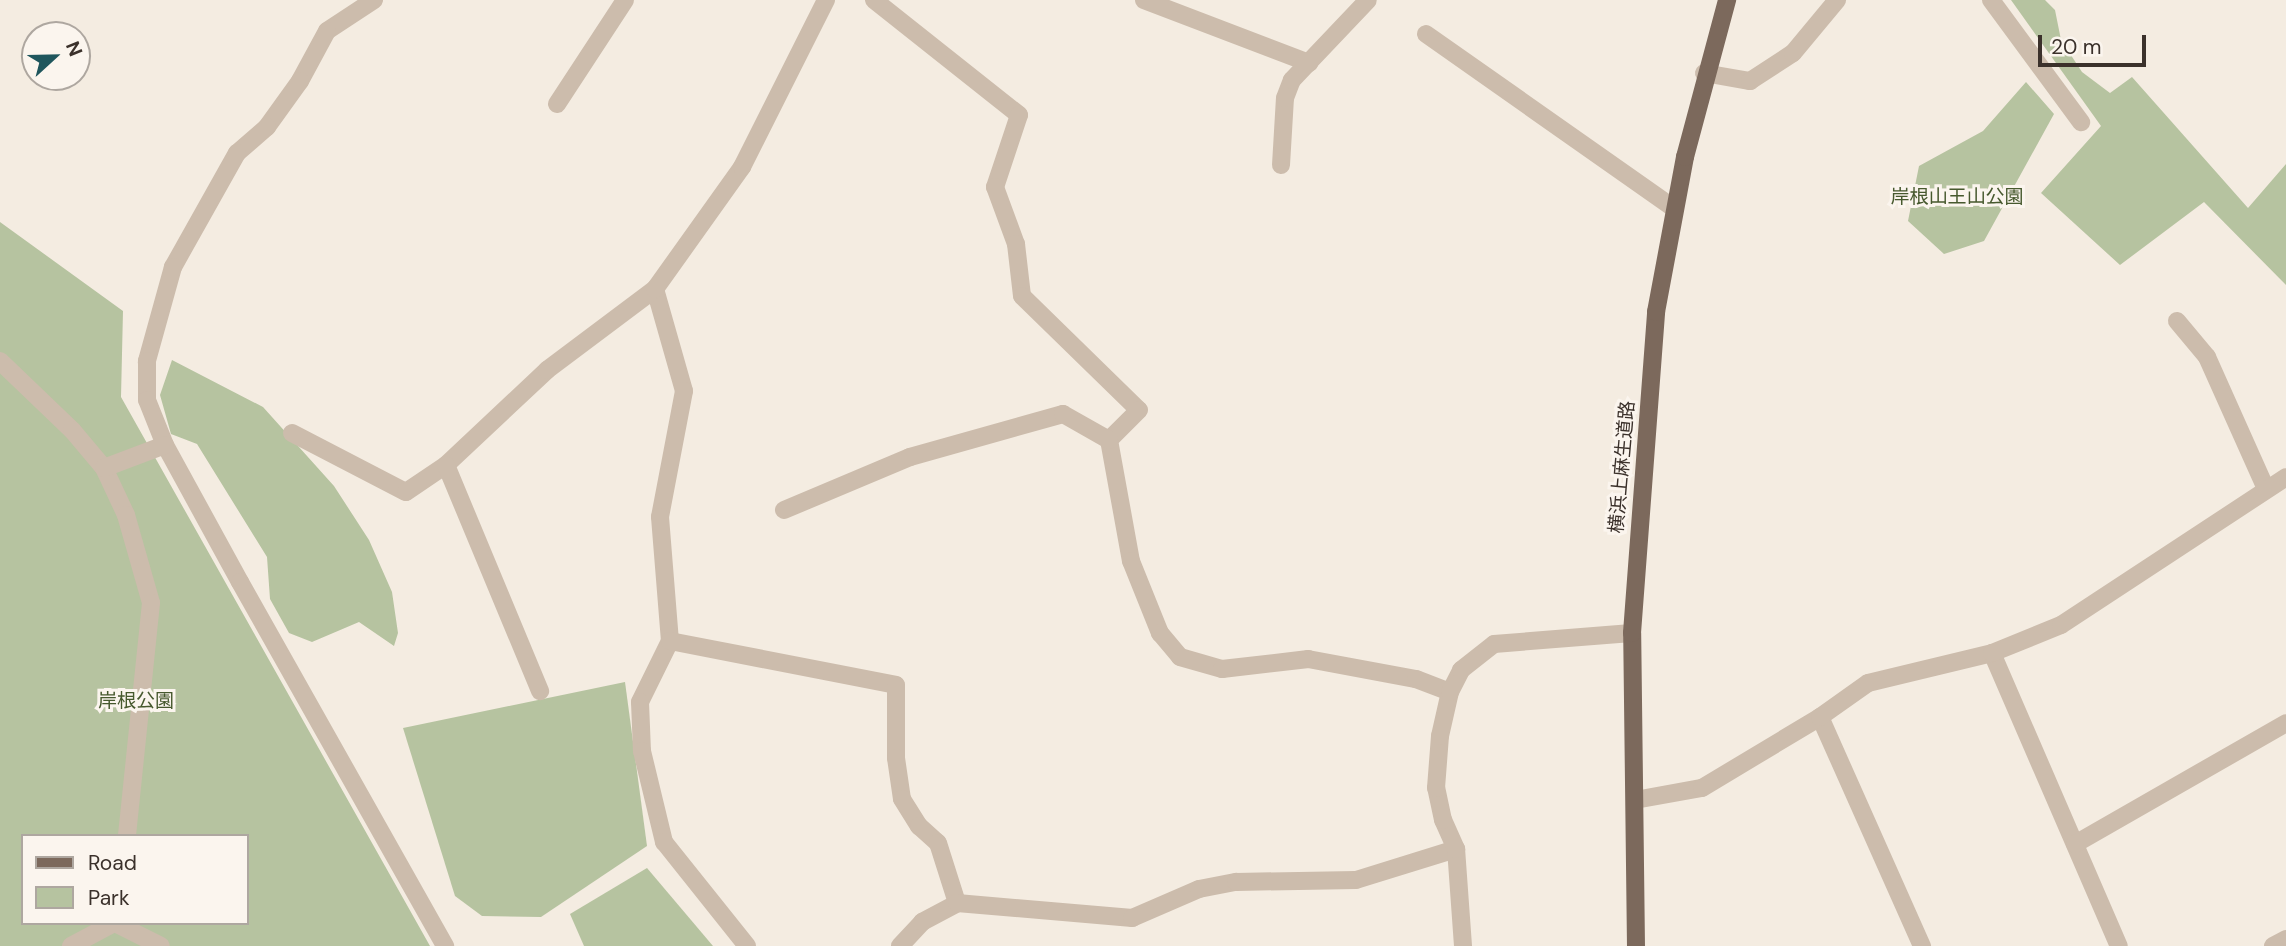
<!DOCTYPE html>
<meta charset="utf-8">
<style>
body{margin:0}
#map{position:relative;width:2286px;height:946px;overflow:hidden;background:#f4ece1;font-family:"DM Sans","Noto Sans JP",sans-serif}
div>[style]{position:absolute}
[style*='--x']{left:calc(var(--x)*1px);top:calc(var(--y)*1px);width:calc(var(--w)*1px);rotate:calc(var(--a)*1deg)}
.green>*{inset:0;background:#b6c3a0}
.minor>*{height:18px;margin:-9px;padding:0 9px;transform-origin:9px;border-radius:9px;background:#ccbcac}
.major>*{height:18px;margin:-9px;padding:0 9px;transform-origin:9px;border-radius:9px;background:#7c695c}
span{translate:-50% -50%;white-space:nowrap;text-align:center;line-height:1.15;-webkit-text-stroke:6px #fbf5ee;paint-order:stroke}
.park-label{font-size:19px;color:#47592e}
.street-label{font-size:19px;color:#3b312b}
.legend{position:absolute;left:21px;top:834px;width:228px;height:91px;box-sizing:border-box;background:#fbf5ee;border:2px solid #aea7a0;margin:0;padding:9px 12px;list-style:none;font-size:21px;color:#3b312b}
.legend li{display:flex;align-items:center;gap:14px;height:35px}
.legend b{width:35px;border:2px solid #aea7a0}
.north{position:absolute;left:21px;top:21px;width:70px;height:70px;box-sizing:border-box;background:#fbf5ee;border:2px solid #aea7a0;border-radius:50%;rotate:68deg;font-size:19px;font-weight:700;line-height:28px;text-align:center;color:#3b312b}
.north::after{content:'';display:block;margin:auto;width:24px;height:32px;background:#1f565d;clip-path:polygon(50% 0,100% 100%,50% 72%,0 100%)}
.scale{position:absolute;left:2038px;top:35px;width:108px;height:32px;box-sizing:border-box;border:4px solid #3b312b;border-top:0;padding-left:9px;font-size:21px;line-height:24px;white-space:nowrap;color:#3b312b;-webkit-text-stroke:5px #fbf5ee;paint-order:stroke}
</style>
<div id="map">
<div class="green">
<div style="clip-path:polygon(2011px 0,2045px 0,2055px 10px,2061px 40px,2082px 72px,2110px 93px,2132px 77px,2248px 208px,2286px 164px,2286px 285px,2204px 202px,2120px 265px,2041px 193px,2101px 126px)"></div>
<div style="clip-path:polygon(2026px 82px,2054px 114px,1984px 241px,1944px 254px,1908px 221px,1919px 166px,1983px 131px)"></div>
<div style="clip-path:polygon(evenodd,0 222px,123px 311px,121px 397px,430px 946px,0 946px,0 222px,23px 836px,247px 836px,247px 923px,23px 923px,23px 836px)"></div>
<div style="clip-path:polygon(172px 360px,263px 407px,334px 486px,369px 540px,392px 592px,398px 633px,394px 646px,359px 622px,312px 642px,289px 633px,270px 599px,267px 557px,197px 444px,171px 434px,160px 395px)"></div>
<div style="clip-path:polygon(625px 682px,647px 846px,541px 917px,482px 916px,455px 896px,403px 728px)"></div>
<div style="clip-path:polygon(647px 868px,713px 946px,584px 946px,570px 914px)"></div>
</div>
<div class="minor">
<div style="--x:374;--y:0;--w:56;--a:146.6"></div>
<div style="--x:327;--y:31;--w:57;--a:118.4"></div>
<div style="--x:300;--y:81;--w:57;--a:125.7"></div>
<div style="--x:267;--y:127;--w:40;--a:139"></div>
<div style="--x:237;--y:153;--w:131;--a:119.3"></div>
<div style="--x:173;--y:267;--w:98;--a:105.5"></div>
<div style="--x:147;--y:361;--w:39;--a:90"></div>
<div style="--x:147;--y:400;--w:48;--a:68.2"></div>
<div style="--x:165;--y:445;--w:156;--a:61.3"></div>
<div style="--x:240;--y:582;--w:418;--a:60.6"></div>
<div style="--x:874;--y:0;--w:185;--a:38.4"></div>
<div style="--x:1019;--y:115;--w:76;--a:108.4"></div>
<div style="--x:995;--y:187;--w:61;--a:69.8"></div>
<div style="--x:1016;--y:244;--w:52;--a:83.4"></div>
<div style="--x:1022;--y:296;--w:163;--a:44.3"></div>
<div style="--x:1139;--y:410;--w:42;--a:135"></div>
<div style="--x:1109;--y:440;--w:123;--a:79.7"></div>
<div style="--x:1131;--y:561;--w:78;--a:68.1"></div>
<div style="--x:1160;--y:633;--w:31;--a:50"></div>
<div style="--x:1180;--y:657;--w:44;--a:15.9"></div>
<div style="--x:1222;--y:669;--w:87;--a:-6.6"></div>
<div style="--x:1308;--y:659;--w:110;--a:10.5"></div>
<div style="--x:1416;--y:679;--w:36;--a:21"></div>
<div style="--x:1144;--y:0;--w:177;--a:20.9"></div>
<div style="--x:1991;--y:0;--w:152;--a:53.6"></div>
<div style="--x:1426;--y:34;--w:304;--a:35.1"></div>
<div style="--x:1704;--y:73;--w:47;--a:9.9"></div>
<div style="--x:1750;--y:81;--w:51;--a:-33.1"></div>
<div style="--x:1793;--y:53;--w:69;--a:-50.3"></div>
<div style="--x:557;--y:104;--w:124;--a:-56.8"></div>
<div style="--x:1281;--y:165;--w:67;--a:-86.6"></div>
<div style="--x:1285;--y:98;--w:19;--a:-69"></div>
<div style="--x:1292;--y:80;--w:110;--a:-46.5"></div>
<div style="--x:655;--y:289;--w:106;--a:74.1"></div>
<div style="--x:684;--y:391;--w:128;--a:100.8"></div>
<div style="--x:660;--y:517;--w:124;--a:85.4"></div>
<div style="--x:670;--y:641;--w:68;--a:116.2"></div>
<div style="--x:640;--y:702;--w:49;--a:87.7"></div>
<div style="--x:642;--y:751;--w:94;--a:76.4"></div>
<div style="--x:664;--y:842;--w:133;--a:51.4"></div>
<div style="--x:2177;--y:321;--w:47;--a:50.2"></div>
<div style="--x:2207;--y:357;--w:145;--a:65.9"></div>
<div style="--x:0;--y:361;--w:100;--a:43.8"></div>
<div style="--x:72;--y:430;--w:50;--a:49.9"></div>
<div style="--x:104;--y:468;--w:52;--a:64.9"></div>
<div style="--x:126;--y:515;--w:91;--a:74.1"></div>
<div style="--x:151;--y:603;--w:234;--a:95.9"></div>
<div style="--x:292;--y:433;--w:128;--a:27.4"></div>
<div style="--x:406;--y:492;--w:48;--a:-34"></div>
<div style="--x:446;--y:465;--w:139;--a:-43.2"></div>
<div style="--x:547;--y:370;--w:135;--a:-36.9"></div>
<div style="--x:655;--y:289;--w:150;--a:-54.5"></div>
<div style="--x:742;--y:167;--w:187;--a:-63.3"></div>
<div style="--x:446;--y:465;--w:245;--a:67.4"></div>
<div style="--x:104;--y:468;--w:65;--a:-20.7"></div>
<div style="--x:784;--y:510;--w:137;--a:-22.8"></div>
<div style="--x:910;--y:457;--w:159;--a:-15.7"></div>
<div style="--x:1063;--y:414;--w:53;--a:29.5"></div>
<div style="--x:670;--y:641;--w:230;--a:11"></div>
<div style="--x:896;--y:685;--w:73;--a:90"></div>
<div style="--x:896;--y:758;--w:41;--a:81.7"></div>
<div style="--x:902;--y:799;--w:32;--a:58"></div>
<div style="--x:919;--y:826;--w:25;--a:42"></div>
<div style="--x:938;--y:843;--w:63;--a:72.4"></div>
<div style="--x:1992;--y:653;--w:319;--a:66.6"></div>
<div style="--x:1820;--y:717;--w:251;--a:66"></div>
<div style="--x:1635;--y:800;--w:68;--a:-10.2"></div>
<div style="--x:1702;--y:788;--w:138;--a:-31"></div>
<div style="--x:1820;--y:717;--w:59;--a:-35.3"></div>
<div style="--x:1868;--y:683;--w:128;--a:-13.6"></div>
<div style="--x:1992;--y:653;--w:74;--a:-22.1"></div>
<div style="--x:2061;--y:625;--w:269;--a:-33.3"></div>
<div style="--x:2075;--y:844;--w:243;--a:-29.8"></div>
<div style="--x:115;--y:923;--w:51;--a:26.6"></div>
<div style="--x:71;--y:946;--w:49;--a:-28.1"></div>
<div style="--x:900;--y:946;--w:33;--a:-47"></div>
<div style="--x:922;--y:922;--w:40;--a:-28"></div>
<div style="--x:957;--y:903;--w:176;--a:4.9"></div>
<div style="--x:1132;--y:918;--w:73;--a:-23.4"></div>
<div style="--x:1199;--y:889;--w:38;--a:-11"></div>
<div style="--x:1236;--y:882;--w:120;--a:-1"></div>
<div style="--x:1356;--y:880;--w:105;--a:-17.2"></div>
<div style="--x:1463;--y:946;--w:97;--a:-94.1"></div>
<div style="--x:1456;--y:849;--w:32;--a:-114"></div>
<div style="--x:1443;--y:820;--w:33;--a:-102"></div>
<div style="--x:1436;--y:788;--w:52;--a:-85.6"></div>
<div style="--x:1440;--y:736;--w:45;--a:-77.2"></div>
<div style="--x:1450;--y:692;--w:25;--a:-63"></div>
<div style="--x:1461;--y:670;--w:42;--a:-38.2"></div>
<div style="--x:1494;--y:644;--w:138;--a:-4.6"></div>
<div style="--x:2273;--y:946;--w:15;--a:-28"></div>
</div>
<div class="major">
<div style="--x:1636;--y:946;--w:313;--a:-90.7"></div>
<div style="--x:1632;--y:633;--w:322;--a:-85.7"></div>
<div style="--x:1656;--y:312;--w:158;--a:-79.4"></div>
<div style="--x:1685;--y:157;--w:163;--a:-75"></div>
</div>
<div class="park-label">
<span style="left:1957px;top:197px">岸根山王山公園</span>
<span style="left:136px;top:701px">岸根公園</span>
</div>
<div class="street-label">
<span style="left:1622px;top:467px;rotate:-85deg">横浜上麻生道路</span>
</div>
<ul class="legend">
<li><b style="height:9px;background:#7c695c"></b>Road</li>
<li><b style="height:19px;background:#b6c3a0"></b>Park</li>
</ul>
<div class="north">N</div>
<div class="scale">20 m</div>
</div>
